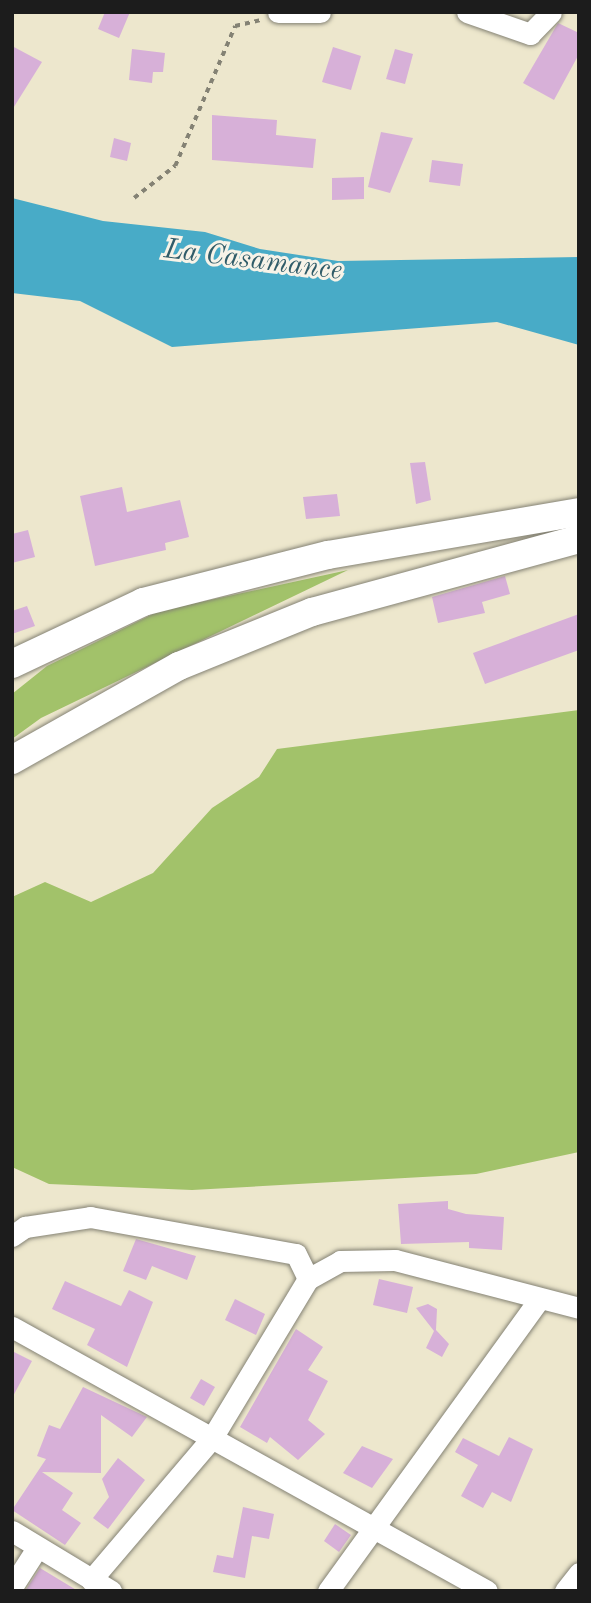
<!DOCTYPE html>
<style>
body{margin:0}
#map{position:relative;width:591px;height:1603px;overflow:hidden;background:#ede7cd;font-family:"Old Standard TT",serif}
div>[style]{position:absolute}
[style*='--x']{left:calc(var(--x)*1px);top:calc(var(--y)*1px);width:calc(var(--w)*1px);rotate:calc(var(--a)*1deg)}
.green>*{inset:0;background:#a2c26a}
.water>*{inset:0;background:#48abc7}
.building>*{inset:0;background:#d7b0d8}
.path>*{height:3.5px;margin-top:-1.75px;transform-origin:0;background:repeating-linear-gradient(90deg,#848274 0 5px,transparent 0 10px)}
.roads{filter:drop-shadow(0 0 2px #848274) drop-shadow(0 0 2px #848274)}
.minor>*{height:21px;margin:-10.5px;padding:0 10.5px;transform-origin:10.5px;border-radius:10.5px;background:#fff}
.major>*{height:28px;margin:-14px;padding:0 14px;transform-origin:14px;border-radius:14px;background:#fff}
span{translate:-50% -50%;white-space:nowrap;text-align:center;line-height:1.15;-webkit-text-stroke:6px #f7f3e8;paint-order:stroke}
.water-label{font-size:28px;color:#305c69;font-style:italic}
.frame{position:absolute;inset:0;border:14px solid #1c1c1c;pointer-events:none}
</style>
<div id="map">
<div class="green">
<div style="clip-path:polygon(348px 570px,41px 718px,12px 739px,12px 694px,47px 666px,159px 611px)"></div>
<div style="clip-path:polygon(579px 710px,579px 1152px,476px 1174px,192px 1190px,49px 1184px,12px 1167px,12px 897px,45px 882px,91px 902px,153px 873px,212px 808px,259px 777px,277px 749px)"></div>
</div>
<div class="water">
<div style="clip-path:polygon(12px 198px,103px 221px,205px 232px,260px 249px,338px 261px,579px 257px,579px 345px,497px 322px,172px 347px,80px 301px,12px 293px)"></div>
</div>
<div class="building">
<div style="clip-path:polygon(105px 12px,130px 12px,119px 38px,98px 29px)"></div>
<div style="clip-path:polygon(558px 23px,579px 33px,579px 54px,554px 100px,523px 83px)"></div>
<div style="clip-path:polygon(12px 46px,42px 62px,12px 110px)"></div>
<div style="clip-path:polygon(333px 47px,361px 56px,351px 90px,322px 82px)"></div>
<div style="clip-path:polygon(132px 49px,165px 53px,163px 72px,153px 72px,152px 83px,129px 80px)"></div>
<div style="clip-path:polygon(395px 49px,413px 54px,405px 84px,386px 79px)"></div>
<div style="clip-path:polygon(212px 115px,277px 120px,276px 135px,316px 139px,313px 168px,212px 160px)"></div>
<div style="clip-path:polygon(381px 132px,413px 138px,390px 193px,368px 187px)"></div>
<div style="clip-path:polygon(114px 138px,131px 143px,127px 161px,110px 157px)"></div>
<div style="clip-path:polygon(432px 160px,463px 164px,460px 186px,429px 182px)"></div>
<div style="clip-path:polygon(364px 177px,364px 199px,332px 200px,332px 178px)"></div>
<div style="clip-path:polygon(425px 462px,431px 500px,416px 504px,410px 463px)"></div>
<div style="clip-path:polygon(122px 487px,127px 512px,180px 500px,189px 537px,165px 543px,166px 550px,95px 566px,80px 496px)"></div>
<div style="clip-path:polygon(337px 494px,340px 516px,306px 519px,303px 497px)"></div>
<div style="clip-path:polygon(28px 530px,35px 557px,12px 563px,12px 534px)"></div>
<div style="clip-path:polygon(505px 576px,510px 594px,482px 602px,485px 613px,438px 623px,432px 597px)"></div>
<div style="clip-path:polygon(27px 606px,35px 626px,12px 634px,12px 611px)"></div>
<div style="clip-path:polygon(579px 614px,579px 650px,485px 684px,473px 653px)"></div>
<div style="clip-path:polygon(448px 1201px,448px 1209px,466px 1214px,504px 1217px,502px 1250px,469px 1248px,469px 1242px,401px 1244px,398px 1204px)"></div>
<div style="clip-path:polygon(136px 1239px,196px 1256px,187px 1280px,152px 1266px,146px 1280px,123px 1271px)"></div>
<div style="clip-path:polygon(379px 1279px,413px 1287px,407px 1313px,373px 1305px)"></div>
<div style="clip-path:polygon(65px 1281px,121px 1306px,129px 1290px,153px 1302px,127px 1367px,87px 1345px,95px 1329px,52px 1309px)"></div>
<div style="clip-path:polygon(235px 1299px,265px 1314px,256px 1335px,225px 1320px)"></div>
<div style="clip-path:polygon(428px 1304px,437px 1309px,436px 1330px,449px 1344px,442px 1357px,426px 1348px,434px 1331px,416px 1308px)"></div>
<div style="clip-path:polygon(296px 1329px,323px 1347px,308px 1370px,328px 1381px,308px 1420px,325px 1434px,298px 1460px,270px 1437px,267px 1443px,240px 1427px)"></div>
<div style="clip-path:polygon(12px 1351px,32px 1361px,12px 1398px)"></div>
<div style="clip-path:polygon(201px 1379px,215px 1387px,204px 1406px,190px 1398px)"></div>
<div style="clip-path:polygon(83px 1387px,147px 1417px,132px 1437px,101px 1415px,101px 1473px,42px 1472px,73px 1493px,62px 1510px,81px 1523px,65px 1545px,12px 1510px,46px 1459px,37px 1456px,49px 1425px,60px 1429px)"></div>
<div style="clip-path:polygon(509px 1437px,533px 1449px,511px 1502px,492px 1492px,483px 1508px,461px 1496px,478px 1465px,455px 1452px,463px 1438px,499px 1456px)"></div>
<div style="clip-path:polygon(362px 1446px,393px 1459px,372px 1488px,343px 1473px)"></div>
<div style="clip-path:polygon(118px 1458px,145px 1480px,108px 1529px,93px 1518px,109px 1497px,102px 1479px)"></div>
<div style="clip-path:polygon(243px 1507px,274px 1514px,269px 1539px,252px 1536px,245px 1578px,213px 1572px,217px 1555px,233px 1558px)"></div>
<div style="clip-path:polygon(335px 1524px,351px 1535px,339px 1552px,324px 1541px)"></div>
<div style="clip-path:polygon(40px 1568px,78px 1591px,25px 1591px)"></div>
</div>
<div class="path">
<div style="--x:134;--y:198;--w:52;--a:-38"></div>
<div style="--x:175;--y:166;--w:152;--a:-66.8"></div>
<div style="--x:235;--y:26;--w:27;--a:-13"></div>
</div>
<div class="roads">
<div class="minor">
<div style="--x:278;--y:12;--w:42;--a:0"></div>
<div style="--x:467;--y:12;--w:67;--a:19.2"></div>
<div style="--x:530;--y:34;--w:30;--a:-46"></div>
<div style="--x:12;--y:1236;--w:16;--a:-35"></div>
<div style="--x:25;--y:1227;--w:66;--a:-8.7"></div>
<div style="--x:90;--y:1217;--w:209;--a:10.2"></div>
<div style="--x:296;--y:1254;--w:28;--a:64"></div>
<div style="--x:12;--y:1327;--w:543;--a:29.06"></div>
<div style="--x:12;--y:1531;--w:116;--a:31.2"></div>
<div style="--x:91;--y:1580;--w:187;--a:-49.6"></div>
<div style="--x:212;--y:1438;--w:186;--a:-58.9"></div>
<div style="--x:308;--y:1279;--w:37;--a:-29"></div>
<div style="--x:340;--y:1261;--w:55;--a:-1"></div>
<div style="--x:395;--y:1260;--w:190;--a:14.6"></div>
<div style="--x:12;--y:1587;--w:46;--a:-57.3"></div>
<div style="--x:328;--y:1591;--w:360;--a:-54.1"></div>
<div style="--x:565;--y:1591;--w:23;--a:-52"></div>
</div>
<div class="major">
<div style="--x:12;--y:664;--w:145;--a:-25.3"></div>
<div style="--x:143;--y:602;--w:191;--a:-14.3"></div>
<div style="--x:328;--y:555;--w:255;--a:-9.7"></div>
<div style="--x:12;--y:760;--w:192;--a:-29.4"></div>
<div style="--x:179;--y:666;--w:144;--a:-22.1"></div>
<div style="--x:312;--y:612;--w:277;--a:-15.3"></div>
</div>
</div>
<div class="water-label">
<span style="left:253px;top:261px;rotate:7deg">La Casamance</span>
</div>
<div class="frame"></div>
</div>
